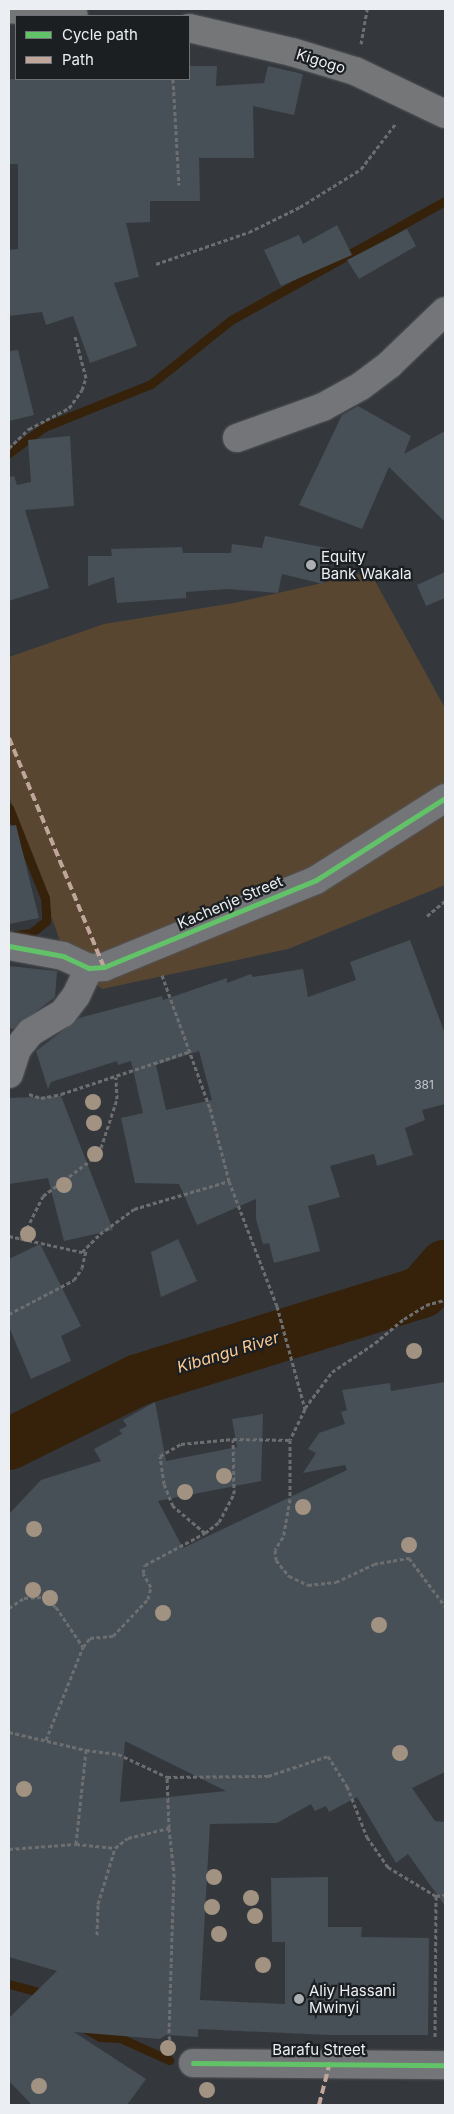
<!DOCTYPE html>
<style>
body{margin:0}
#map{position:relative;width:454px;height:2114px;overflow:hidden;background:#34383c;font-family:Inter,sans-serif}
div>[style]{position:absolute}
[style*='--x']{left:calc(var(--x)*1px);top:calc(var(--y)*1px);width:calc(var(--w)*1px);rotate:calc(var(--a)*1deg)}
.green>*{inset:0;background:#594631}
.stream>*{height:9px;margin:-4.5px;padding:0 4.5px;transform-origin:4.5px;border-radius:4.5px;background:#36220b}
.river>*{height:52px;margin:-26px;padding:0 26px;transform-origin:26px;border-radius:26px;background:#36220b}
.building>*{inset:0;background:#474f57}
.path>*{height:3px;margin-top:-1.5px;transform-origin:0;background:repeating-linear-gradient(90deg,#6c6e70 0 4px,transparent 0 6.5px)}
.roads{filter:drop-shadow(0 0 1px #525558) drop-shadow(0 0 1px #525558)}
.minor>*{height:28px;margin:-14px;padding:0 14px;transform-origin:14px;border-radius:14px;background:#747578}
.major>*{height:28px;margin:-14px;padding:0 14px;transform-origin:14px;border-radius:14px;background:#747678}
.quiet>*{height:4px;margin-top:-2px;transform-origin:0;background:repeating-linear-gradient(90deg,#c0a59a 0 8px,transparent 0 12px)}
.cycleway>*{height:5px;margin:-2.5px;padding:0 2.5px;transform-origin:2.5px;border-radius:2.5px;background:#61c268}
.trees>*{width:16px;height:16px;margin:-8px;border-radius:50%;background:#a29282}
.dots>*{width:14px;height:14px;translate:-50% -50%;box-sizing:border-box;border:2px solid #1c1f22;border-radius:50%}
span{translate:-50% -50%;white-space:nowrap;text-align:center;line-height:1.15;-webkit-text-stroke:4.5px #1c1f22;paint-order:stroke}
.number-label{font-size:12px;color:#c2c7cc}
.number-label span{-webkit-text-stroke-width:0}
.street-label{font-size:15px;color:#ebeff3}
.poi-label{font-size:15px;color:#ebeff3}
.left{translate:0 -50%;text-align:left}
.water-label{font-size:16px;color:#ffcb92;font-style:italic}
.frame{position:absolute;inset:0;border:10px solid #ebeff3;pointer-events:none}
.legend{position:absolute;left:15px;top:15px;width:175px;height:65px;box-sizing:border-box;background:#1c1f22;border:1px solid #6f7276;margin:0;padding:6px 9px;list-style:none;font-size:15px;color:#ebeff3}
.legend li{display:flex;align-items:center;gap:10px;height:25px}
.legend b{width:25px;border:1px solid #6f7276}
</style>
<div id="map">
<div class="green">
<div style="clip-path:polygon(370px 572px,445px 708px,445px 885px,288px 949px,102px 989px,66px 958px,9px 796px,9px 657px,104px 624px,234px 603px)"></div>
</div>
<div class="stream">
<div style="--x:9;--y:453;--w:44;--a:-36.6"></div>
<div style="--x:44;--y:427;--w:115;--a:-21.9"></div>
<div style="--x:151;--y:384;--w:102;--a:-38.7"></div>
<div style="--x:231;--y:320;--w:245;--a:-29.1"></div>
<div style="--x:9;--y:808;--w:97;--a:68.2"></div>
<div style="--x:45;--y:898;--w:16;--a:86"></div>
<div style="--x:46;--y:914;--w:7;--a:90"></div>
<div style="--x:46;--y:921;--w:19;--a:141"></div>
<div style="--x:31;--y:933;--w:22;--a:172"></div>
<div style="--x:9;--y:1984;--w:31;--a:15"></div>
<div style="--x:39;--y:1992;--w:10;--a:66"></div>
<div style="--x:86;--y:2029;--w:16;--a:30"></div>
<div style="--x:100;--y:2037;--w:20;--a:3"></div>
<div style="--x:120;--y:2038;--w:54;--a:24.2"></div>
</div>
<div class="river">
<div style="--x:9;--y:1444;--w:144;--a:-26.4"></div>
<div style="--x:138;--y:1380;--w:297;--a:-17.2"></div>
<div style="--x:422;--y:1292;--w:35;--a:-49"></div>
</div>
<div class="building">
<div style="clip-path:polygon(189px 66px,217px 66px,216px 86px,264px 83px,268px 66px,303px 74px,294px 115px,253px 106px,254px 158px,199px 158px,200px 201px,150px 201px,150px 222px,126px 223px,139px 277px,114px 283px,137px 346px,90px 363px,73px 316px,46px 325px,42px 312px,9px 316px,9px 250px,18px 249px,18px 164px,9px 164px,9px 79px,189px 79px)"></div>
<div style="clip-path:polygon(337px 225px,352px 255px,281px 286px,264px 250px,299px 235px,303px 244px)"></div>
<div style="clip-path:polygon(407px 229px,416px 246px,359px 279px,347px 260px)"></div>
<div style="clip-path:polygon(18px 350px,34px 415px,9px 421px,9px 351px)"></div>
<div style="clip-path:polygon(358px 406px,411px 436px,404px 454px,445px 431px,445px 522px,389px 467px,362px 529px,299px 505px,342px 415px)"></div>
<div style="clip-path:polygon(70px 436px,74px 506px,25px 510px,49px 588px,9px 601px,9px 477px,14px 476px,17px 485px,31px 482px,28px 440px)"></div>
<div style="clip-path:polygon(265px 536px,332px 549px,323px 584px,282px 574px,278px 593px,227px 589px,186px 592px,186px 598px,117px 603px,114px 577px,88px 586px,88px 556px,112px 556px,111px 549px,182px 547px,183px 553px,231px 553px,232px 544px,262px 548px)"></div>
<div style="clip-path:polygon(445px 572px,445px 598px,426px 606px,417px 585px)"></div>
<div style="clip-path:polygon(16px 825px,39px 918px,9px 924px,9px 826px)"></div>
<div style="clip-path:polygon(evenodd,410px 940px,445px 1034px,445px 1104px,422px 1110px,425px 1120px,405px 1128px,413px 1155px,377px 1166px,374px 1154px,330px 1166px,340px 1197px,308px 1206px,320px 1251px,274px 1263px,269px 1243px,263px 1244px,256px 1219px,256px 1199px,197px 1225px,179px 1184px,135px 1183px,121px 1118px,143px 1113px,131px 1061px,118px 1065px,117px 1061px,51px 1082px,48px 1089px,36px 1051px,79px 1018px,162px 996px,163px 1000px,227px 978px,227px 983px,251px 974px,253px 977px,303px 969px,308px 997px,356px 980px,350px 962px,410px 940px,199px 1051px,212px 1100px,166px 1110px,156px 1065px,199px 1051px)"></div>
<div style="clip-path:polygon(9px 966px,57px 971px,55px 997px,14px 1029px,9px 1028px)"></div>
<div style="clip-path:polygon(61px 1096px,113px 1230px,64px 1241px,48px 1178px,9px 1184px,9px 1098px)"></div>
<div style="clip-path:polygon(178px 1239px,197px 1281px,161px 1297px,151px 1252px)"></div>
<div style="clip-path:polygon(40px 1244px,81px 1326px,61px 1336px,71px 1361px,31px 1379px,9px 1327px,9px 1259px)"></div>
<div style="clip-path:polygon(evenodd,445px 1382px,445px 1772px,412px 1788px,435px 1821px,445px 1822px,445px 1906px,408px 1854px,396px 1863px,357px 1797px,329px 1812px,326px 1806px,315px 1811px,311px 1804px,277px 1823px,210px 1824px,200px 2000px,285px 2004px,285px 1942px,272px 1942px,271px 1878px,328px 1877px,328px 1927px,362px 1927px,361px 1937px,429px 1938px,428px 2035px,329px 2035px,198px 2029px,198px 2037px,166px 2035px,160px 2039px,74px 2032px,146px 2079px,127px 2105px,32px 2105px,9px 2081px,9px 2018px,57px 1971px,9px 1957px,9px 1514px,41px 1480px,101px 1461px,94px 1449px,122px 1434px,119px 1430px,127px 1426px,123px 1420px,155px 1402px,166px 1461px,237px 1447px,232px 1419px,263px 1414px,261px 1481px,158px 1501px,183px 1548px,347px 1470px,345px 1465px,303px 1473px,316px 1453px,308px 1449px,319px 1433px,345px 1424px,341px 1412px,347px 1410px,342px 1390px,390px 1383px,391px 1391px,445px 1382px,125px 1741px,226px 1791px,120px 1802px,125px 1741px)"></div>
</div>
<div class="path">
<div style="--x:361;--y:44;--w:36;--a:-80"></div>
<div style="--x:173;--y:79;--w:106;--a:86.8"></div>
<div style="--x:156;--y:264;--w:98;--a:-19"></div>
<div style="--x:249;--y:232;--w:57;--a:-26.1"></div>
<div style="--x:300;--y:207;--w:72;--a:-31.9"></div>
<div style="--x:361;--y:169;--w:58;--a:-52.7"></div>
<div style="--x:9;--y:448;--w:28;--a:-44"></div>
<div style="--x:29;--y:429;--w:45;--a:-27.7"></div>
<div style="--x:69;--y:408;--w:22;--a:-54"></div>
<div style="--x:82;--y:390;--w:13;--a:-72"></div>
<div style="--x:86;--y:378;--w:43;--a:-104.7"></div>
<div style="--x:427;--y:916;--w:23;--a:-40"></div>
<div style="--x:162;--y:975;--w:141;--a:70.2"></div>
<div style="--x:210;--y:1108;--w:75;--a:75.4"></div>
<div style="--x:229;--y:1181;--w:134;--a:69"></div>
<div style="--x:277;--y:1306;--w:107;--a:74.8"></div>
<div style="--x:305;--y:1409;--w:34;--a:116"></div>
<div style="--x:290;--y:1440;--w:59;--a:90"></div>
<div style="--x:290;--y:1499;--w:39;--a:100"></div>
<div style="--x:283;--y:1537;--w:15;--a:122"></div>
<div style="--x:275;--y:1550;--w:10;--a:84"></div>
<div style="--x:276;--y:1560;--w:21;--a:51"></div>
<div style="--x:289;--y:1576;--w:21;--a:25"></div>
<div style="--x:308;--y:1585;--w:28;--a:-6"></div>
<div style="--x:336;--y:1582;--w:42;--a:-25.3"></div>
<div style="--x:374;--y:1564;--w:36;--a:-10"></div>
<div style="--x:409;--y:1558;--w:60;--a:53.1"></div>
<div style="--x:29;--y:1094;--w:13;--a:18"></div>
<div style="--x:41;--y:1098;--w:20;--a:-11"></div>
<div style="--x:61;--y:1094;--w:137;--a:-18.3"></div>
<div style="--x:9;--y:1236;--w:75;--a:12.4"></div>
<div style="--x:82;--y:1252;--w:25;--a:-45"></div>
<div style="--x:100;--y:1234;--w:42;--a:-36.3"></div>
<div style="--x:134;--y:1209;--w:99;--a:-16.4"></div>
<div style="--x:21;--y:1240;--w:49;--a:-63.4"></div>
<div style="--x:43;--y:1196;--w:70;--a:-36.9"></div>
<div style="--x:99;--y:1154;--w:58;--a:-71.9"></div>
<div style="--x:117;--y:1099;--w:22;--a:-93"></div>
<div style="--x:9;--y:1314;--w:73;--a:-27.6"></div>
<div style="--x:74;--y:1280;--w:14;--a:-56"></div>
<div style="--x:82;--y:1268;--w:18;--a:-77"></div>
<div style="--x:305;--y:1408;--w:45;--a:-53.1"></div>
<div style="--x:332;--y:1372;--w:52;--a:-34"></div>
<div style="--x:375;--y:1343;--w:38;--a:-40"></div>
<div style="--x:404;--y:1319;--w:26;--a:-32"></div>
<div style="--x:426;--y:1305;--w:20;--a:-15"></div>
<div style="--x:205;--y:1533;--w:18;--a:-38"></div>
<div style="--x:219;--y:1522;--w:32;--a:-62"></div>
<div style="--x:234;--y:1494;--w:55;--a:-91"></div>
<div style="--x:9;--y:1608;--w:18;--a:-34"></div>
<div style="--x:24;--y:1598;--w:19;--a:-3"></div>
<div style="--x:43;--y:1597;--w:16;--a:38"></div>
<div style="--x:56;--y:1607;--w:48;--a:56"></div>
<div style="--x:83;--y:1647;--w:11;--a:-52"></div>
<div style="--x:90;--y:1638;--w:23;--a:-5"></div>
<div style="--x:113;--y:1636;--w:51;--a:-46.6"></div>
<div style="--x:148;--y:1599;--w:12;--a:-76"></div>
<div style="--x:151;--y:1587;--w:16;--a:-120"></div>
<div style="--x:143;--y:1573;--w:8;--a:-76"></div>
<div style="--x:145;--y:1565;--w:68;--a:-28.1"></div>
<div style="--x:205;--y:1533;--w:42;--a:-139.8"></div>
<div style="--x:173;--y:1506;--w:24;--a:-112"></div>
<div style="--x:164;--y:1484;--w:28;--a:-98"></div>
<div style="--x:160;--y:1456;--w:24;--a:-30"></div>
<div style="--x:181;--y:1444;--w:52;--a:-5.5"></div>
<div style="--x:233;--y:1439;--w:57;--a:1"></div>
<div style="--x:9;--y:1732;--w:79;--a:13.2"></div>
<div style="--x:86;--y:1750;--w:32;--a:7"></div>
<div style="--x:118;--y:1754;--w:54;--a:25.1"></div>
<div style="--x:46;--y:1740;--w:100;--a:-68.3"></div>
<div style="--x:169;--y:1828;--w:51;--a:-92.2"></div>
<div style="--x:167;--y:1777;--w:101;--a:-0.6"></div>
<div style="--x:268;--y:1776;--w:63;--a:-18.4"></div>
<div style="--x:328;--y:1756;--w:36;--a:58"></div>
<div style="--x:347;--y:1786;--w:55;--a:68.6"></div>
<div style="--x:367;--y:1837;--w:37;--a:55"></div>
<div style="--x:388;--y:1867;--w:56;--a:31.1"></div>
<div style="--x:436;--y:1896;--w:141;--a:90.4"></div>
<div style="--x:76;--y:1844;--w:95;--a:-83.9"></div>
<div style="--x:9;--y:1849;--w:67;--a:-4.3"></div>
<div style="--x:76;--y:1844;--w:39;--a:6"></div>
<div style="--x:115;--y:1848;--w:16;--a:-38"></div>
<div style="--x:128;--y:1838;--w:42;--a:-13.7"></div>
<div style="--x:169;--y:1828;--w:45;--a:83.7"></div>
<div style="--x:174;--y:1873;--w:163;--a:91.8"></div>
<div style="--x:169;--y:2036;--w:8;--a:76"></div>
<div style="--x:436;--y:1896;--w:9;--a:-6"></div>
<div style="--x:97;--y:1935;--w:31;--a:-88"></div>
<div style="--x:98;--y:1904;--w:59;--a:-73.1"></div>
</div>
<div class="roads">
<div class="minor">
<div style="--x:237;--y:438;--w:91;--a:-19.8"></div>
<div style="--x:323;--y:407;--w:43;--a:-28.9"></div>
<div style="--x:361;--y:386;--w:36;--a:-37"></div>
<div style="--x:390;--y:364;--w:76;--a:-43.9"></div>
<div style="--x:9;--y:946;--w:55;--a:10.5"></div>
<div style="--x:63;--y:956;--w:29;--a:25"></div>
<div style="--x:89;--y:968;--w:15;--a:-4"></div>
<div style="--x:104;--y:967;--w:229;--a:-22.3"></div>
<div style="--x:316;--y:880;--w:153;--a:-32.4"></div>
<div style="--x:9;--y:1074;--w:26;--a:-72"></div>
<div style="--x:17;--y:1049;--w:22;--a:-51"></div>
<div style="--x:31;--y:1032;--w:37;--a:-31"></div>
<div style="--x:63;--y:1013;--w:21;--a:-53"></div>
<div style="--x:76;--y:996;--w:31;--a:-65"></div>
<div style="--x:193;--y:2063;--w:252;--a:0.5"></div>
</div>
<div class="major">
<div style="--x:9;--y:9;--w:65;--a:6.1"></div>
<div style="--x:189;--y:28;--w:106;--a:13.1"></div>
<div style="--x:292;--y:52;--w:66;--a:16.8"></div>
<div style="--x:355;--y:71;--w:100;--a:25.5"></div>
</div>
</div>
<div class="quiet">
<div style="--x:9;--y:738;--w:248;--a:67.5"></div>
<div style="--x:319;--y:2105;--w:44;--a:-75.7"></div>
</div>
<div class="cycleway">
<div style="--x:9;--y:946;--w:55;--a:10.5"></div>
<div style="--x:63;--y:956;--w:29;--a:25"></div>
<div style="--x:89;--y:968;--w:15;--a:-4"></div>
<div style="--x:104;--y:967;--w:229;--a:-22.3"></div>
<div style="--x:316;--y:880;--w:153;--a:-32.4"></div>
<div style="--x:193;--y:2063;--w:252;--a:0.5"></div>
</div>
<div class="trees">
<div style="left:93px;top:1102px"></div>
<div style="left:94px;top:1123px"></div>
<div style="left:95px;top:1154px"></div>
<div style="left:64px;top:1185px"></div>
<div style="left:28px;top:1234px"></div>
<div style="left:414px;top:1351px"></div>
<div style="left:224px;top:1476px"></div>
<div style="left:185px;top:1492px"></div>
<div style="left:303px;top:1507px"></div>
<div style="left:34px;top:1529px"></div>
<div style="left:409px;top:1545px"></div>
<div style="left:33px;top:1590px"></div>
<div style="left:50px;top:1598px"></div>
<div style="left:163px;top:1613px"></div>
<div style="left:379px;top:1625px"></div>
<div style="left:400px;top:1753px"></div>
<div style="left:24px;top:1789px"></div>
<div style="left:214px;top:1877px"></div>
<div style="left:251px;top:1898px"></div>
<div style="left:212px;top:1907px"></div>
<div style="left:255px;top:1916px"></div>
<div style="left:219px;top:1934px"></div>
<div style="left:263px;top:1965px"></div>
<div style="left:168px;top:2048px"></div>
<div style="left:39px;top:2086px"></div>
<div style="left:207px;top:2090px"></div>
</div>
<div class="dots">
<div style="left:311px;top:565px;background:#abafb3"></div>
<div style="left:299px;top:1999px;background:#abafb3"></div>
</div>
<div class="number-label">
<span style="left:424px;top:1085px">381</span>
</div>
<div class="street-label">
<span style="left:321px;top:61px;rotate:17deg">Kigogo</span>
<span style="left:230px;top:902px;rotate:-23deg">Kachenje Street</span>
<span style="left:319px;top:2050px">Barafu Street</span>
</div>
<div class="poi-label">
<span class="left" style="left:321px;top:565px">Equity<br>Bank Wakala</span>
<span class="left" style="left:309px;top:1999px">Aliy Hassani<br>Mwinyi</span>
</div>
<div class="water-label">
<span style="left:228px;top:1352px;rotate:-17deg">Kibangu River</span>
</div>
<div class="frame"></div>
<ul class="legend">
<li><b style="height:6px;background:#61c268"></b>Cycle path</li>
<li><b style="height:6px;background:#c0a59a"></b>Path</li>
</ul>
</div>
